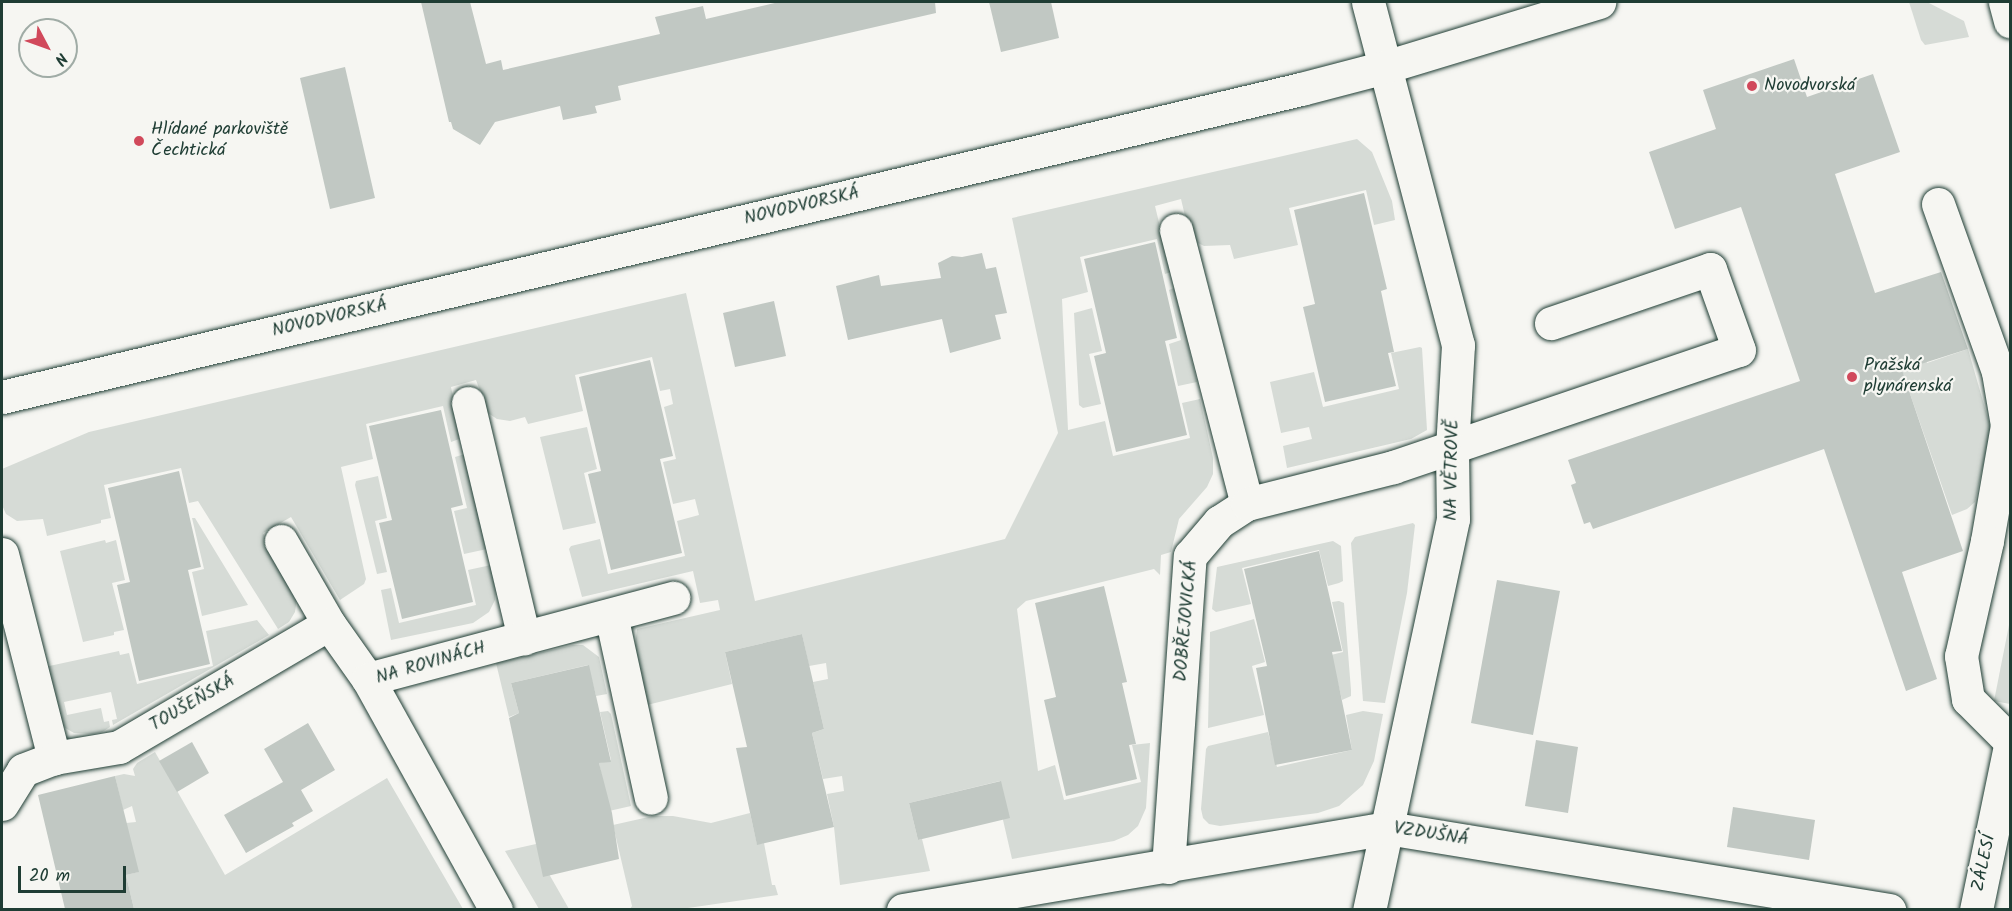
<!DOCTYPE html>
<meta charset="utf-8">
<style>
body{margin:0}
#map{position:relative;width:2012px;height:911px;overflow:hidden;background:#f6f6f2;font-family:Kalam,sans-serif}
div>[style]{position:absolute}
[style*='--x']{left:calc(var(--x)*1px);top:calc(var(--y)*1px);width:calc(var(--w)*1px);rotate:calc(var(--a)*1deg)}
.green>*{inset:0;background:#d6dbd6}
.building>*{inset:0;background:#c1c8c3}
.roads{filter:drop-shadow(0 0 2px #1f3d34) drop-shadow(0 0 2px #1f3d34)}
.minor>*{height:33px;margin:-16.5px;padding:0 16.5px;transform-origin:16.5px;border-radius:16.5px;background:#f6f6f2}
.major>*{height:33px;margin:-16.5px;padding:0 16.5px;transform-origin:16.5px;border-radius:16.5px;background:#f6f6f2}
.dots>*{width:16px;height:16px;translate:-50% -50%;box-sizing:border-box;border:3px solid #f6f6f2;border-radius:50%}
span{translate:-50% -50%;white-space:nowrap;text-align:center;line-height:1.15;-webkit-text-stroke:4.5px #f6f6f2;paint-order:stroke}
.poi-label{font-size:18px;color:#1f3d34}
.left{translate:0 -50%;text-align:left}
.street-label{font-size:18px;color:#1f3d34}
.frame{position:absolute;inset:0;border:3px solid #1f3d34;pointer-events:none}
.north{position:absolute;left:18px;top:18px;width:60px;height:60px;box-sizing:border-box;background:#f6f6f2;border:2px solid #a0aca6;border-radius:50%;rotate:131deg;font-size:16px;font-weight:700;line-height:24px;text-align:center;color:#1f3d34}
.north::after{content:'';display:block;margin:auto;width:21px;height:27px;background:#d1495b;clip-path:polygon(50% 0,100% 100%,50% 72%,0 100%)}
.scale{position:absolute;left:18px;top:866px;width:108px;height:27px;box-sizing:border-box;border:3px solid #1f3d34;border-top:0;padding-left:8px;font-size:18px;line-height:21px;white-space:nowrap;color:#1f3d34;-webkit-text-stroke:4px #f6f6f2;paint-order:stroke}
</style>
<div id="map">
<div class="green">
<div style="clip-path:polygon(1909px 2px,1927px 2px,1964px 21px,1969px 37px,1925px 45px,1921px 40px)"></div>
<div style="clip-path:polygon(1357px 139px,1372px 152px,1392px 201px,1395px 220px,1374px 225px,1366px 190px,1289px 208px,1298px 245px,1234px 259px,1230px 245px,1204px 246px,1196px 242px,1189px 233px,1181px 199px,1155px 206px,1171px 272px,1165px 274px,1157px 239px,1080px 257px,1088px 292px,1062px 299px,1068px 430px,1105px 421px,1113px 456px,1190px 438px,1182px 403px,1200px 399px,1213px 458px,1213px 474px,1207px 487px,1179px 519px,1171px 552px,1161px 555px,1160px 575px,1154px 569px,1026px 601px,1017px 609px,1038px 771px,1055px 765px,1064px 800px,1141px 782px,1132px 745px,1150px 743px,1146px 808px,1138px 826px,1128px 835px,1114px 841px,1012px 859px,1003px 820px,1000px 781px,909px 803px,918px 840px,922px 839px,930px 871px,840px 885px,834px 827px,827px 794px,844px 791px,842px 776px,823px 779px,812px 733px,824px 729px,813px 682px,828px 679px,826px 663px,809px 666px,802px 634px,725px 652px,732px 684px,647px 705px,635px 646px,637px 629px,720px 610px,718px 600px,700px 603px,693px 571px,582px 597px,569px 549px,571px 546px,600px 539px,608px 574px,685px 556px,677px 521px,699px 515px,695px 499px,673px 504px,663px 462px,676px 459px,664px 407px,673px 404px,670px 389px,660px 391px,652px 357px,575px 375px,583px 411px,528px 424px,525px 417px,510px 421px,497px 419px,488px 413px,476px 380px,451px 387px,462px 438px,451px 442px,443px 406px,366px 424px,373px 459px,341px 467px,366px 579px,364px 584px,340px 600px,291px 517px,263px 533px,293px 586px,297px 598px,295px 612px,289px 622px,278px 629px,198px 501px,189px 503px,181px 468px,104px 485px,111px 518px,101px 520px,101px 523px,47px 536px,43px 519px,17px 521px,6px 514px,2px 505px,2px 469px,89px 432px,686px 293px,755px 601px,1005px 539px,1058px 433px,1012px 218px)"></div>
<div style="clip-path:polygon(1174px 288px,1197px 382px,1178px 386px,1169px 344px,1181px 340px,1169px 290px)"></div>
<div style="clip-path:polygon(1092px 308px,1102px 351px,1089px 354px,1101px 404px,1083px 408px,1079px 405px,1074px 313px)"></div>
<div style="clip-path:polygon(1891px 339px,1925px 357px,1927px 363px,1968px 349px,1991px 429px,1975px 502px,1967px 509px,1952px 515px)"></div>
<div style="clip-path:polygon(1420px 347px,1422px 348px,1427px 430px,1411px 439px,1287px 468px,1283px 446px,1312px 439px,1309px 427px,1281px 433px,1270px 382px,1314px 372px,1323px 407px,1399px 389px,1391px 353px)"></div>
<div style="clip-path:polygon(587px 427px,597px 469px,584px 473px,596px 523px,563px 530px,540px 437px)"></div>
<div style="clip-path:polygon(465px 454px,487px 549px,464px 554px,454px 511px,467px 508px,455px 457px)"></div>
<div style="clip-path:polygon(378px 476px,387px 518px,375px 521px,387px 572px,377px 574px,355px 485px,356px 481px)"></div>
<div style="clip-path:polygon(192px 518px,195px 518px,248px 605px,202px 616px,192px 572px,204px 569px)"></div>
<div style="clip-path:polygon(1413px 523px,1415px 525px,1407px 593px,1385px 703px,1363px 701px,1351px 543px,1355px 537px)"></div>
<div style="clip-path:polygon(105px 540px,106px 543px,116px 540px,125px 580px,112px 583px,124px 630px,114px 632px,114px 635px,83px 642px,60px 551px)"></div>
<div style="clip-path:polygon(1333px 541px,1341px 546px,1343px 581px,1339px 583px,1328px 586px,1319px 550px,1242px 568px,1251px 604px,1216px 612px,1212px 609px,1217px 567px)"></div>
<div style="clip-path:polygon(491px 565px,496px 586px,495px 600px,489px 612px,473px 623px,391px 640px,381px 590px,391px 588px,399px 623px,476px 605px,468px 570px)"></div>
<div style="clip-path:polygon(1339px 601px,1344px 603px,1351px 690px,1351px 696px,1342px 700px,1331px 655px,1343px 652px,1332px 602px)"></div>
<div style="clip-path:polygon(1254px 619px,1265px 662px,1252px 666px,1264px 715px,1208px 728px,1210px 632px)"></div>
<div style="clip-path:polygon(257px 620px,269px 635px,113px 725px,112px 720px,117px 719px,111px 692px,64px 702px,67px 715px,101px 708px,104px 722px,109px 721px,110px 727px,102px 732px,92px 734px,74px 733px,60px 725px,40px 668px,119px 651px,120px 655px,129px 653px,137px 684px,213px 666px,206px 631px)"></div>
<div style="clip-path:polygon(2010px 620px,2010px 704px,1994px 701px)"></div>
<div style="clip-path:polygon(573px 645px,583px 645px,599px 657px,607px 694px,596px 696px,588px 665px,511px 683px,519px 713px,509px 717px,496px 663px)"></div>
<div style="clip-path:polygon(608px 711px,611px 714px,631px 806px,609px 811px,599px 763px,611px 760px,600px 712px)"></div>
<div style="clip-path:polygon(1363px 711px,1383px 714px,1374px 761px,1363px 785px,1339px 806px,1318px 813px,1220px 826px,1209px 824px,1203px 818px,1201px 809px,1206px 749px,1208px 746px,1268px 732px,1277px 767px,1352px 750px,1346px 715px)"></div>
<div style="clip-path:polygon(155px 752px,225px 875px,387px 778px,463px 909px,134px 909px,126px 875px,138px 872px,126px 823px,136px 822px,132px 806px,123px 810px,115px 776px,124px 774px,135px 776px,133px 769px,137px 763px)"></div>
<div style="clip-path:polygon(750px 813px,757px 844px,764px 843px,772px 885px,775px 885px,778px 895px,681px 909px,630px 909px,632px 906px,613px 825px,653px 816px,673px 816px,711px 823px)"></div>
<div style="clip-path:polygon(536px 844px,549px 874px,569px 909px,539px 909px,505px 851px)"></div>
</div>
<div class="building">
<div style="clip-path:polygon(421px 2px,470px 2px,486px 64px,501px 60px,503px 70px,660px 34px,655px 17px,703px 6px,706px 19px,779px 2px,935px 2px,936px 13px,618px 86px,621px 100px,595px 106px,597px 113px,563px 120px,560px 106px,495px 122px,480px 145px,453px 129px,451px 122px,449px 122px)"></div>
<div style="clip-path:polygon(989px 2px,1051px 2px,1059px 38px,1001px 52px)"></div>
<div style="clip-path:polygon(1794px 59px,1807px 97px,1873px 74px,1900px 152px,1835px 174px,1875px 293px,1941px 272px,1968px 349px,1902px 370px,1963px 551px,1902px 572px,1937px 679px,1906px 691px,1824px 449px,1593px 529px,1590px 522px,1584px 524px,1571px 485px,1576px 483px,1568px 460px,1800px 381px,1741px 207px,1675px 229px,1649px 152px,1716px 129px,1703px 90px)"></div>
<div style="clip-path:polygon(345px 67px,375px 198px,330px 209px,300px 78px)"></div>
<div style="clip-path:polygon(1364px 193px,1387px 289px,1381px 291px,1394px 352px,1388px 353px,1396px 386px,1325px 402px,1303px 307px,1315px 304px,1294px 210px)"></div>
<div style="clip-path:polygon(1155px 242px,1177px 338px,1165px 341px,1187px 435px,1116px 452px,1094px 356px,1106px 353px,1084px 259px)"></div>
<div style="clip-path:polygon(982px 253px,986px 269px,996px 267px,1007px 313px,995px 315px,1001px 339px,950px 353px,942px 319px,848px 340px,836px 286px,879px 275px,881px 286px,941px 278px,938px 263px,952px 256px,962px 257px)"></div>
<div style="clip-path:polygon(774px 301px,786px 356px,735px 367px,723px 313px)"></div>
<div style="clip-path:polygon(650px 360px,673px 456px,660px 459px,682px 553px,611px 570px,588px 474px,601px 471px,579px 377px)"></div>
<div style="clip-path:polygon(441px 410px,463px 505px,451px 508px,473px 602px,402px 619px,379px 523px,392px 520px,369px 426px)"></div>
<div style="clip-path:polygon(179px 471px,201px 567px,188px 570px,210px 664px,139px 681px,117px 585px,130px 582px,108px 488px)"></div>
<div style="clip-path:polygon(1319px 551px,1342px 651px,1332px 652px,1352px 750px,1275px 765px,1256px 668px,1267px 666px,1244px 569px)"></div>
<div style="clip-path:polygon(1497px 580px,1560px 591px,1533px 735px,1471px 723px)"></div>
<div style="clip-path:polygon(1104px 586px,1127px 682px,1122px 683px,1136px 744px,1129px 745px,1137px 779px,1066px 796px,1044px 700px,1056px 697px,1035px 603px)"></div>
<div style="clip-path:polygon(802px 634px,824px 729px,812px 733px,834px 827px,757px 845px,736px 748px,747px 747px,725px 652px)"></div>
<div style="clip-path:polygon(589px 665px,611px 762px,599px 763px,612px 813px,619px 859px,543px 877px,509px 718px,519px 713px,511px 683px)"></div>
<div style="clip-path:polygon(308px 723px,335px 770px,301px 790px,313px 811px,292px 823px,294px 826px,246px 853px,224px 815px,283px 782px,264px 749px)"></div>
<div style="clip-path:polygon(1536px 740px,1578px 747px,1568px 813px,1525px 806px)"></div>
<div style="clip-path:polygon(192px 742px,209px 773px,177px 792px,159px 761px)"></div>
<div style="clip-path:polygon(115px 776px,139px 872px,126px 875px,134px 909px,65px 909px,38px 795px)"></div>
<div style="clip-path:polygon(1001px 781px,1010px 818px,918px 840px,909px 803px)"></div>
<div style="clip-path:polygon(1733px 807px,1815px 820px,1809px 860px,1727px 847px)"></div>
</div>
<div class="roads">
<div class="minor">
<div style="--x:1368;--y:2;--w:355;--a:75.3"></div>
<div style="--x:1458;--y:345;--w:104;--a:93.3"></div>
<div style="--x:1452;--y:449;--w:70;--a:89.2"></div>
<div style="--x:1453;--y:519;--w:400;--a:102.1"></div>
<div style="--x:1938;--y:204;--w:178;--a:70.3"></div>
<div style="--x:1998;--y:372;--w:54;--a:80.4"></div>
<div style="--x:2007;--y:425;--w:118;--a:99.8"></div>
<div style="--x:1987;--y:541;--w:118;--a:102.7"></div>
<div style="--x:1961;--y:656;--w:44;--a:80.8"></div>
<div style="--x:1968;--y:699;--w:59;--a:45"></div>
<div style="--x:1176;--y:230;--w:283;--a:75.5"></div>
<div style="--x:468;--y:403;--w:242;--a:76.6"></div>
<div style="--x:281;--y:541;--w:96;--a:60"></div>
<div style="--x:2;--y:554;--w:211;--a:75.7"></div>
<div style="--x:611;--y:615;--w:187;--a:77.7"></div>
<div style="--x:368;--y:679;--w:316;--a:-14.9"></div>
<div style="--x:2;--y:804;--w:40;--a:-58"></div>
<div style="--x:23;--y:770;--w:33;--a:-21"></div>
<div style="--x:54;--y:758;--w:66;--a:-9.6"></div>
<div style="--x:119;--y:747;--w:243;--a:-30.4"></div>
<div style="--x:329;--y:624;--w:67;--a:54.7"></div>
<div style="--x:368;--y:679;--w:264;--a:61"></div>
<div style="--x:1168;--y:867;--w:312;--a:-86"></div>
<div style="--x:1190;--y:556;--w:45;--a:-49.5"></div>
<div style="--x:1219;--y:522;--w:33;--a:-33"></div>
<div style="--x:1247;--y:504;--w:151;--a:-14.2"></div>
<div style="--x:1393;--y:467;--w:365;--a:-18.7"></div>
<div style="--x:1739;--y:350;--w:86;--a:-109.7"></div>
<div style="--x:1710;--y:269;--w:168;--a:161.2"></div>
<div style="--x:903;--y:910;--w:491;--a:-9.6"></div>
<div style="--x:1387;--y:828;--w:509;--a:9.28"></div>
<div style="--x:1976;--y:910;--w:167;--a:-78.3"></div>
</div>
<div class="major">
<div style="--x:2005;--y:2;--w:20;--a:75"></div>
<div style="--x:2;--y:397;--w:1335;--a:-13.34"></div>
<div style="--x:1301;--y:89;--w:87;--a:-14.7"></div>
<div style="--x:1385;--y:67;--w:224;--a:-16.9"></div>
</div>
</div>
<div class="dots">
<div style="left:1752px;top:86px;background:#d1495b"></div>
<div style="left:139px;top:141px;background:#d1495b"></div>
<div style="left:1852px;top:377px;background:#d1495b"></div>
</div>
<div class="poi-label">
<span class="left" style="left:1764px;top:86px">Novodvorská</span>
<span class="left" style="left:151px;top:141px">Hlídané parkoviště<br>Čechtická</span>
<span class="left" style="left:1864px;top:377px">Pražská<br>plynárenská</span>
</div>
<div class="street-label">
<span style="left:802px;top:207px;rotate:-13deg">NOVODVORSKÁ</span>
<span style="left:330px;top:319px;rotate:-13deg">NOVODVORSKÁ</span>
<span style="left:1453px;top:470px;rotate:-89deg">NA VĚTROVĚ</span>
<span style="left:1187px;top:621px;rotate:-85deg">DOBŘEJOVICKÁ</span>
<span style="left:431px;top:664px;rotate:-16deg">NA ROVINÁCH</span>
<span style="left:193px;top:704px;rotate:-30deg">TOUŠEŇSKÁ</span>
<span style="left:1431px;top:835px;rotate:9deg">VZDUŠNÁ</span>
<span style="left:1985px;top:863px;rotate:-78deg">ZÁLESÍ</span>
</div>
<div class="frame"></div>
<div class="north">N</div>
<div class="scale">20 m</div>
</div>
